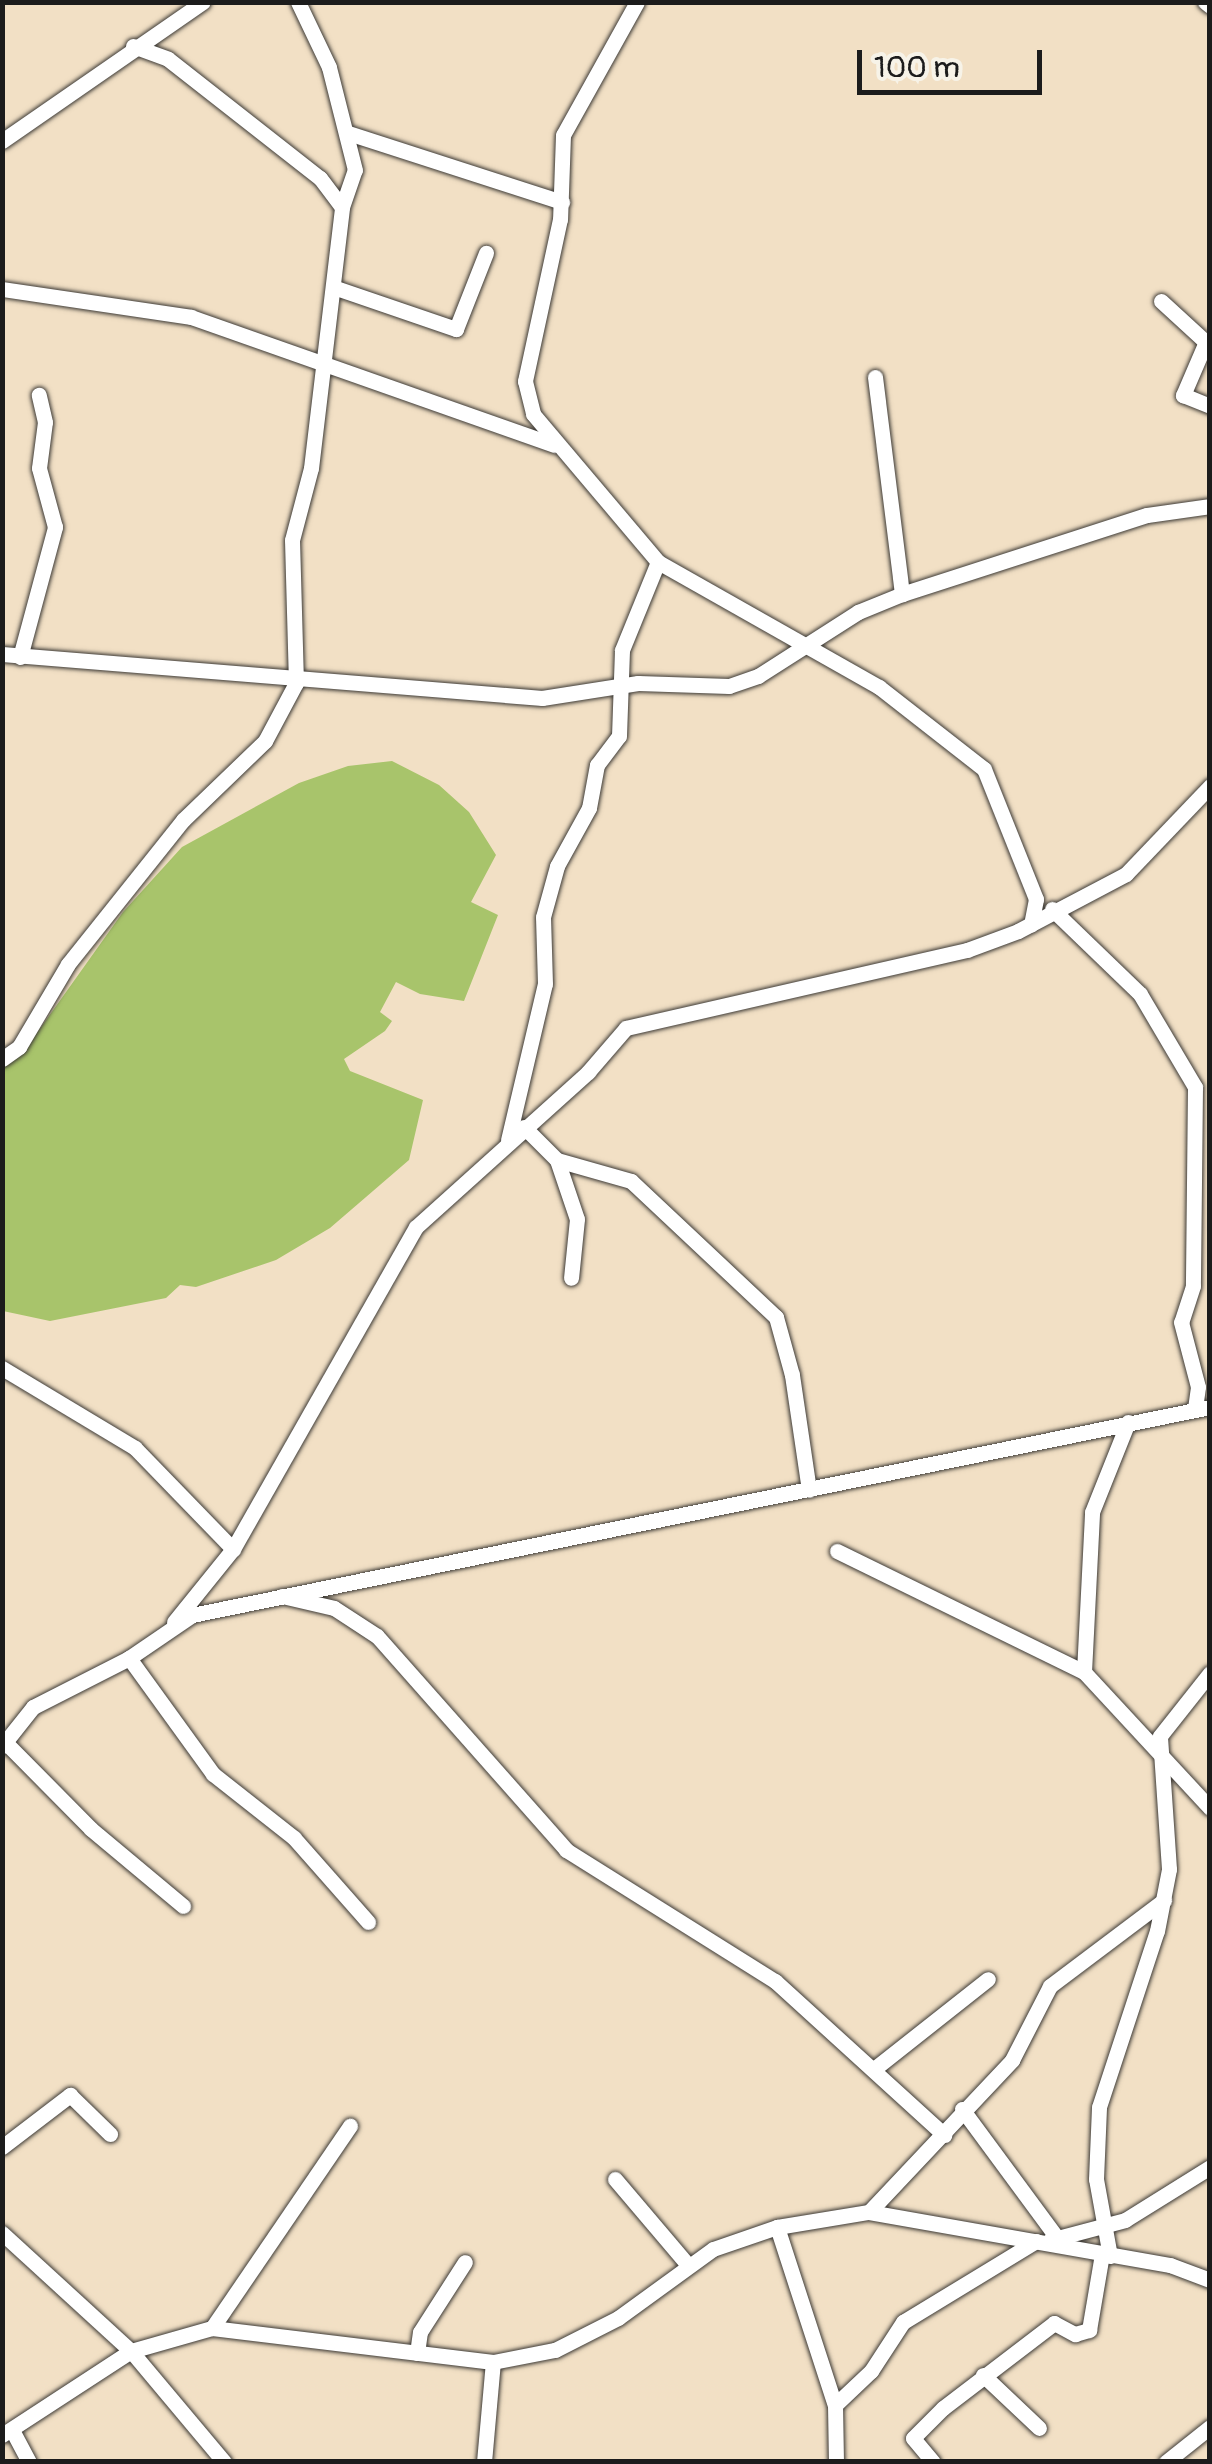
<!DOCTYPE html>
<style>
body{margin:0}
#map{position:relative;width:1212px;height:2464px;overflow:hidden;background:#f2e0c5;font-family:Pangolin,sans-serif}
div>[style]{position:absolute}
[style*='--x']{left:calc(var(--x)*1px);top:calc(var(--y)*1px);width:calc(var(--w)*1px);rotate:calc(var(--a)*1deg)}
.green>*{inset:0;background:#a8c46b}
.roads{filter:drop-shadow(0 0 2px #3c3935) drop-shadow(0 0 2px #3c3935)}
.street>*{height:15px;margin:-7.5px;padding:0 7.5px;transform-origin:7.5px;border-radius:7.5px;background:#fff}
span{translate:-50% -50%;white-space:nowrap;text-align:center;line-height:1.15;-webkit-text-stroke:10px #f7f3e8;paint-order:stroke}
.frame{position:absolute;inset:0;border:5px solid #1c1c1c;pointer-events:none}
.scale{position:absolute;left:857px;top:50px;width:185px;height:45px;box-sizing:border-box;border:5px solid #1c1c1c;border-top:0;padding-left:12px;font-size:30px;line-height:35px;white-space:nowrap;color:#1c1c1c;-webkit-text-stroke:8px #f7f3e8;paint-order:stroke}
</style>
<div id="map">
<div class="green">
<div style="clip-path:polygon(392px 761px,439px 785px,469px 812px,496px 855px,471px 902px,498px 915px,464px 1001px,420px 994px,396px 982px,380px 1012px,392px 1021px,385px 1031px,344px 1059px,350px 1071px,423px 1100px,409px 1160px,330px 1228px,276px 1260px,196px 1287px,180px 1285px,166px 1298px,50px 1321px,3px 1311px,3px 1065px,39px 1030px,123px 912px,182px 847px,299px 783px,348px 766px)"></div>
</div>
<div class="roads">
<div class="street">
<div style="--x:637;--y:2;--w:152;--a:119.1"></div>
<div style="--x:563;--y:135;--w:84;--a:92"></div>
<div style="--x:560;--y:219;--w:166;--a:102.2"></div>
<div style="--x:525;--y:381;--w:34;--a:76"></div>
<div style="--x:533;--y:414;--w:194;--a:49.8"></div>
<div style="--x:658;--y:562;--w:254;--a:29.5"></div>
<div style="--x:879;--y:687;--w:133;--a:38"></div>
<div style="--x:984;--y:769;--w:140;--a:68.2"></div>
<div style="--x:1036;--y:899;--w:26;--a:101"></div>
<div style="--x:1205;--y:2;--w:6;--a:39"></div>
<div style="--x:133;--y:46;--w:37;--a:20"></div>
<div style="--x:168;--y:59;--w:193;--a:38.1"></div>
<div style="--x:320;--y:178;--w:36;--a:53"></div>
<div style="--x:348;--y:133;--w:225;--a:17.9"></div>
<div style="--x:2;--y:141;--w:244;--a:-34.7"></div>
<div style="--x:336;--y:288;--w:127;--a:18.9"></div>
<div style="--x:456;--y:329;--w:82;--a:-68.5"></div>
<div style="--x:2;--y:289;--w:191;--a:8.4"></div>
<div style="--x:191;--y:317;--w:385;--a:19.4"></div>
<div style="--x:1161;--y:301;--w:67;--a:42.6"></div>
<div style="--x:1205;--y:344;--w:56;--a:113.3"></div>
<div style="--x:1183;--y:395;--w:29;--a:22"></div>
<div style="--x:875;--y:377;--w:219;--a:82.9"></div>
<div style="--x:2;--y:654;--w:542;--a:4.66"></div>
<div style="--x:542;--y:698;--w:97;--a:-8.9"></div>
<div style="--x:638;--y:683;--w:91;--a:1.9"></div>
<div style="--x:729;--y:686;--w:31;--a:-19"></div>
<div style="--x:758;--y:676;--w:119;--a:-32.6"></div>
<div style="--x:858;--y:612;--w:48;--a:-22.2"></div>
<div style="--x:902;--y:594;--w:257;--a:-17.9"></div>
<div style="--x:1147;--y:515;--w:64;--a:-8.1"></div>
<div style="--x:20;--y:657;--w:135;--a:-74.9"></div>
<div style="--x:55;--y:527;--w:61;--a:-105.2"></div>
<div style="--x:39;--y:468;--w:46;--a:-82.6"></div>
<div style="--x:45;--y:422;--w:28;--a:-103"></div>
<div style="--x:1052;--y:909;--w:122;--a:44"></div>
<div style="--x:1140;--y:994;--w:108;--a:59.4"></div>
<div style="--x:1195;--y:1087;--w:199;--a:90.6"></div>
<div style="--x:1193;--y:1286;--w:38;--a:108"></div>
<div style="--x:1181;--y:1322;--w:67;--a:75.3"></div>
<div style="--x:1198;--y:1387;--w:22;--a:98"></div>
<div style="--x:2;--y:1059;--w:21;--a:-35"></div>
<div style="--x:19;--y:1047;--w:96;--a:-59.4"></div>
<div style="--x:68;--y:964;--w:184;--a:-51.4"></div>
<div style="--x:183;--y:820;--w:114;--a:-43.9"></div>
<div style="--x:265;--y:741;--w:66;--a:-61.9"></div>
<div style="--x:296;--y:683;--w:143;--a:-91.6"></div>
<div style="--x:292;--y:540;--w:74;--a:-75.2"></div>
<div style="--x:311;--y:468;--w:263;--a:-83.2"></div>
<div style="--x:342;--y:207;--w:39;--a:-71"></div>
<div style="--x:355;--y:170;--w:106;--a:-104.2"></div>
<div style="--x:329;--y:67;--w:72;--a:-115.5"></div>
<div style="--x:524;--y:1127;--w:47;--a:45"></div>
<div style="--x:557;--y:1160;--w:77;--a:15.8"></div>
<div style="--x:631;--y:1181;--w:199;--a:43.2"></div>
<div style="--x:776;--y:1317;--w:60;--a:74.6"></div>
<div style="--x:792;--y:1375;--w:116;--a:81.6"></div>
<div style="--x:508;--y:1140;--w:160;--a:-76.7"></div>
<div style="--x:545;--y:984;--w:67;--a:-91.7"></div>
<div style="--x:543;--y:917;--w:53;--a:-74.6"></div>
<div style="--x:557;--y:866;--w:66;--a:-61.1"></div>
<div style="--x:589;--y:808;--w:44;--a:-79.5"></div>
<div style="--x:597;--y:765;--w:36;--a:-53"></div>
<div style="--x:619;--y:736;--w:86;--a:-88"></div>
<div style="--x:622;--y:650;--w:95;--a:-67.8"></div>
<div style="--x:557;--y:1160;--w:62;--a:71.3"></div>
<div style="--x:577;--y:1219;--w:59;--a:95.8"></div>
<div style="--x:2;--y:1368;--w:155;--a:31"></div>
<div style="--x:135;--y:1448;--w:141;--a:45.9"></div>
<div style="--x:837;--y:1551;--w:275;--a:26.1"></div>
<div style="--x:1084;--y:1672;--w:185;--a:47.2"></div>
<div style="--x:282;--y:1596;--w:53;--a:13"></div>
<div style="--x:334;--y:1608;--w:51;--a:33.1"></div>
<div style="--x:377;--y:1636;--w:286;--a:48.5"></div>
<div style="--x:566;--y:1850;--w:247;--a:32.1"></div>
<div style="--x:775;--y:1981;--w:229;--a:42.3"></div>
<div style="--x:174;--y:1622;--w:94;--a:-51.1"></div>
<div style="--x:233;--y:1549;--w:370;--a:-60.4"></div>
<div style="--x:416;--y:1227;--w:232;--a:-42"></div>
<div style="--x:588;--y:1072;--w:58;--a:-49.2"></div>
<div style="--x:626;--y:1028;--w:350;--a:-12.9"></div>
<div style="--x:967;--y:950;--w:54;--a:-20.4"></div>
<div style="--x:1018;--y:931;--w:122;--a:-27.8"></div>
<div style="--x:1126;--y:874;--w:122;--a:-46.3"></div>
<div style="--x:129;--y:1658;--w:143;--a:54.1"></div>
<div style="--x:213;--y:1774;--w:103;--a:38.3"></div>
<div style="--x:294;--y:1838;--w:112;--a:48.6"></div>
<div style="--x:1084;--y:1672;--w:160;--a:-87.1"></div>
<div style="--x:1092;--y:1512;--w:97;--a:-68.2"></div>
<div style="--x:5;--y:1742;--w:122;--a:45.3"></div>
<div style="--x:91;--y:1829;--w:120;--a:39.9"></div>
<div style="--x:2;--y:1746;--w:50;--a:-51.5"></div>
<div style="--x:33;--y:1707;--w:108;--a:-27"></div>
<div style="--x:129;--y:1658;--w:76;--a:-34.3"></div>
<div style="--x:192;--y:1615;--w:1039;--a:-11.55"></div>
<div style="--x:874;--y:2069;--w:145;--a:-38.3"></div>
<div style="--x:962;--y:2109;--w:160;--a:53.6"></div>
<div style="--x:2;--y:2147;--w:86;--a:-37.4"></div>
<div style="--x:70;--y:2095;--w:56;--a:44.3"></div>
<div style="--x:615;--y:2179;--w:111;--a:49.7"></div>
<div style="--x:869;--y:2212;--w:209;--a:-46.7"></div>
<div style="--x:1012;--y:2060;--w:83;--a:-62.8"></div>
<div style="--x:1050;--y:1986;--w:143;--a:-37"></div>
<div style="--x:777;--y:2227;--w:187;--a:72"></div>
<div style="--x:2;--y:2233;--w:175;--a:42.5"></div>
<div style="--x:131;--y:2351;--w:145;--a:50"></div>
<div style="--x:1050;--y:2240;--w:78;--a:-14.9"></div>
<div style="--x:1125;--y:2220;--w:100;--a:-31.9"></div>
<div style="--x:1110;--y:2256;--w:78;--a:-100.3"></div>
<div style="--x:1096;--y:2179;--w:72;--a:-87.6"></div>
<div style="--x:1099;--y:2107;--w:185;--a:-71.8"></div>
<div style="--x:1157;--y:1931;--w:63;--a:-79"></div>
<div style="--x:1169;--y:1869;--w:133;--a:-93.9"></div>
<div style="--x:1160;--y:1736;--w:80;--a:-51.6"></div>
<div style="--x:212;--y:2328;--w:245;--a:-55.7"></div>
<div style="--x:417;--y:2353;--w:21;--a:-82"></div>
<div style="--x:420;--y:2332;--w:83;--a:-57.3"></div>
<div style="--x:983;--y:2375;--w:77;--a:43.4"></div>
<div style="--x:12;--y:2430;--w:36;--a:62"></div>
<div style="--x:2;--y:2435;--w:154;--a:-33.1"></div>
<div style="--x:131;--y:2351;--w:84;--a:-15.9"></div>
<div style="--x:212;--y:2328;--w:283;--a:6.9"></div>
<div style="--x:493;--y:2362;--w:63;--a:-11"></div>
<div style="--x:555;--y:2350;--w:71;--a:-26.9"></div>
<div style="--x:618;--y:2318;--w:117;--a:-36"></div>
<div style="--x:713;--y:2249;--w:68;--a:-19"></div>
<div style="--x:777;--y:2227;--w:93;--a:-9.3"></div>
<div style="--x:869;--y:2212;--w:306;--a:10"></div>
<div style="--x:1170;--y:2265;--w:43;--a:20.6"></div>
<div style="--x:484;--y:2462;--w:100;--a:-84.9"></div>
<div style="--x:836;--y:2462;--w:57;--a:-91"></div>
<div style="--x:835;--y:2405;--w:50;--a:-43.4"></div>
<div style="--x:871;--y:2371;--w:59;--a:-56.9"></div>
<div style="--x:903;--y:2322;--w:156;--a:-31.3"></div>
<div style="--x:933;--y:2462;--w:31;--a:-130"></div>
<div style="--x:913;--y:2438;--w:42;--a:-45"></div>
<div style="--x:943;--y:2408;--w:140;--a:-37.4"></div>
<div style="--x:1054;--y:2323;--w:24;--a:28"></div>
<div style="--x:1075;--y:2334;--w:15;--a:-16"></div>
<div style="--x:1089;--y:2330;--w:77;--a:-80.3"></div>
<div style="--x:1166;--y:2462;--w:56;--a:-38.5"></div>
</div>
</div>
<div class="frame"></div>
<div class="scale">100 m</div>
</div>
